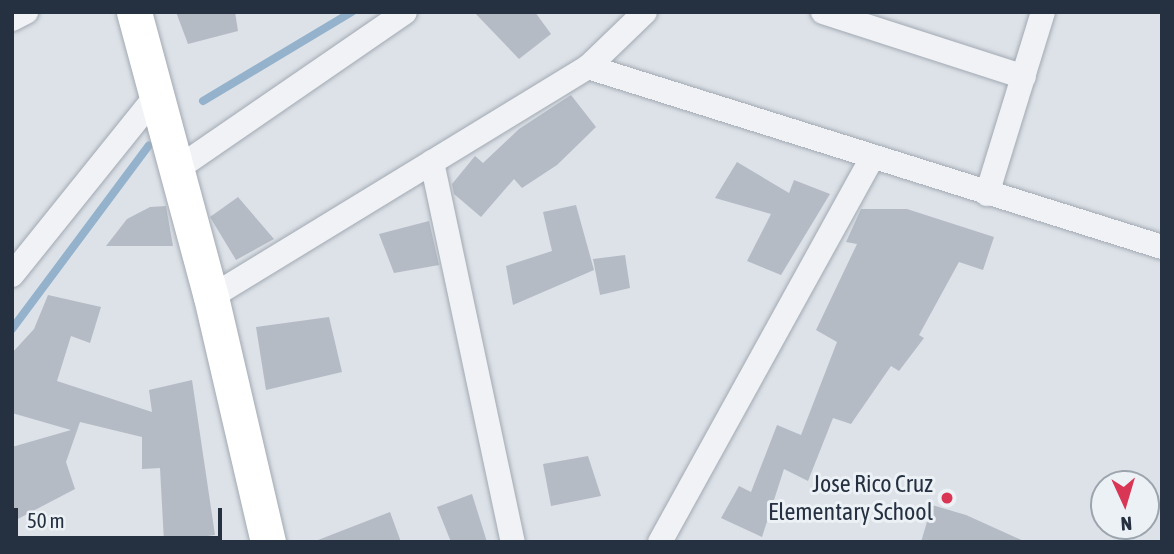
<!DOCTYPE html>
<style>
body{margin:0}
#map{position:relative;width:1174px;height:554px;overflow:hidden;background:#dde2e8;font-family:"Asap Condensed",sans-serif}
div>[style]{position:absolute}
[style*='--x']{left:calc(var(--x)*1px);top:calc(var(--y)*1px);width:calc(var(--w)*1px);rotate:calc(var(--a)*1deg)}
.stream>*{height:8px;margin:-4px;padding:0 4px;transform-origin:4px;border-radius:4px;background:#94b2cc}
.building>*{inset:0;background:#b4bbc5}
.roads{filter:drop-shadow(0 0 2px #a2a9b2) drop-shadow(0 0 2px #a2a9b2)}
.street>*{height:24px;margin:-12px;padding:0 12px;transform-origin:12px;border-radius:12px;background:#f0f2f6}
.secondary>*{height:35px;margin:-17.5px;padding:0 17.5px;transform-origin:17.5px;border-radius:17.5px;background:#fff}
.dots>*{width:19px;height:19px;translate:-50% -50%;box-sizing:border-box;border:4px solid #ecf1f6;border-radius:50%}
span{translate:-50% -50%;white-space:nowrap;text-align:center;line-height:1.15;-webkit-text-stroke:6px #ecf1f6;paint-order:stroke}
.poi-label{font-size:24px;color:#253040}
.right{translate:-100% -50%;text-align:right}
.frame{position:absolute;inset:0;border:14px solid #253040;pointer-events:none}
.north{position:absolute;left:1090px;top:470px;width:70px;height:70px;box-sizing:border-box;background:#ecf1f6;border:2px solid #9ca4ad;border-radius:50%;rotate:176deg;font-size:19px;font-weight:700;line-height:28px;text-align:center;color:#253040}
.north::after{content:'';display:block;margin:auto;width:24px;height:32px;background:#d93656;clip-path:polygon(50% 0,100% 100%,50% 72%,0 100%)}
.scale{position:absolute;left:14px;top:508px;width:208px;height:32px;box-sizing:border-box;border:4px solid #253040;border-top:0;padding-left:9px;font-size:21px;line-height:24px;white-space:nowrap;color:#253040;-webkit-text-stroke:5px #ecf1f6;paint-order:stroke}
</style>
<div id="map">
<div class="stream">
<div style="--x:203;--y:101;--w:174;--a:-30.9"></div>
<div style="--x:12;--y:329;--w:229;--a:-53.3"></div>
</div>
<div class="building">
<div style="clip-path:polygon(176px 12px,235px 12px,238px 31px,188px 44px)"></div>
<div style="clip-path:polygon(474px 12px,535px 12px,551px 34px,519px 59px)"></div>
<div style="clip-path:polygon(571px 95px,596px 127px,557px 165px,522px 188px,514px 179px,481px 217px,454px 194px,452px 184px,475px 156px,483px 163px,519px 129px)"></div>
<div style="clip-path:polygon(737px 162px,789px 193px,794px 180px,830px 194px,781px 275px,747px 261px,771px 214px,715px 198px)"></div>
<div style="clip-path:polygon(238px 197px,274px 239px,236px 260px,210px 217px)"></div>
<div style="clip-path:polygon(576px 205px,594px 270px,513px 305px,506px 266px,552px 251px,543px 212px)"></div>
<div style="clip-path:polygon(166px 206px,173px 246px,106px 246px,127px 219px,150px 207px)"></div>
<div style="clip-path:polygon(861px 209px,907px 209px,994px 237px,983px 270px,959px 262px,919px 335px,924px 338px,899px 371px,891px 366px,851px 424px,833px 418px,808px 481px,784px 469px,762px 537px,721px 518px,739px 486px,751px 492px,777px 425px,801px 435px,837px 342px,816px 330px,857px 244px,846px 242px)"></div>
<div style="clip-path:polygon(429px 221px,439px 265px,394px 273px,379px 234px)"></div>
<div style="clip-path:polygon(625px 255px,630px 288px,600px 295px,593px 259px)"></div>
<div style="clip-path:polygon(48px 295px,101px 307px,90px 343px,71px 336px,57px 381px,152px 412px,149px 390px,192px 380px,215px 535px,164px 542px,160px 468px,142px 469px,142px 437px,80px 422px,66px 462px,75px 489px,12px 522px,12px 447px,71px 430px,12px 413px,12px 353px,34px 329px)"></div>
<div style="clip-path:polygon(329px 317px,342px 372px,266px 390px,256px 327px)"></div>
<div style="clip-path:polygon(588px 456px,601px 496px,551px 506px,543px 464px)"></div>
<div style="clip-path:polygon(472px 494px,487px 542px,451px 542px,437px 507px)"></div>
<div style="clip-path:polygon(932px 505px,966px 515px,1026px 542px,921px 542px)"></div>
<div style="clip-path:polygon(390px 512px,401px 542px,319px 542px,318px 540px)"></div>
</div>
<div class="roads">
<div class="street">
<div style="--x:823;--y:12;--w:211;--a:17.9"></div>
<div style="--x:12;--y:19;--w:16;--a:-27"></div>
<div style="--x:588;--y:67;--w:602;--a:17.41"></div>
<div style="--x:432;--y:162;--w:389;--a:78"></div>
<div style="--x:174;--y:171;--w:280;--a:-34.5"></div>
<div style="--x:987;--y:194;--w:190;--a:-72.9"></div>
<div style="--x:12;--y:275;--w:230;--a:-51.2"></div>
<div style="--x:211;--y:297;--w:442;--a:-31.4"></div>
<div style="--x:588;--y:67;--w:79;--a:-44"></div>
<div style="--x:660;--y:542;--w:439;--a:-61.1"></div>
</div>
<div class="secondary">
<div style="--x:134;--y:12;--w:295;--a:74.9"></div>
<div style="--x:211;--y:297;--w:252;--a:76.9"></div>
</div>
</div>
<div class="dots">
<div style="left:947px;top:498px;background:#d93656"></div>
</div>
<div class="poi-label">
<span class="right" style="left:933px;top:498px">Jose Rico Cruz<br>Elementary School</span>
</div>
<div class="frame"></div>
<div class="north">N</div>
<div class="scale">50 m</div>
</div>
